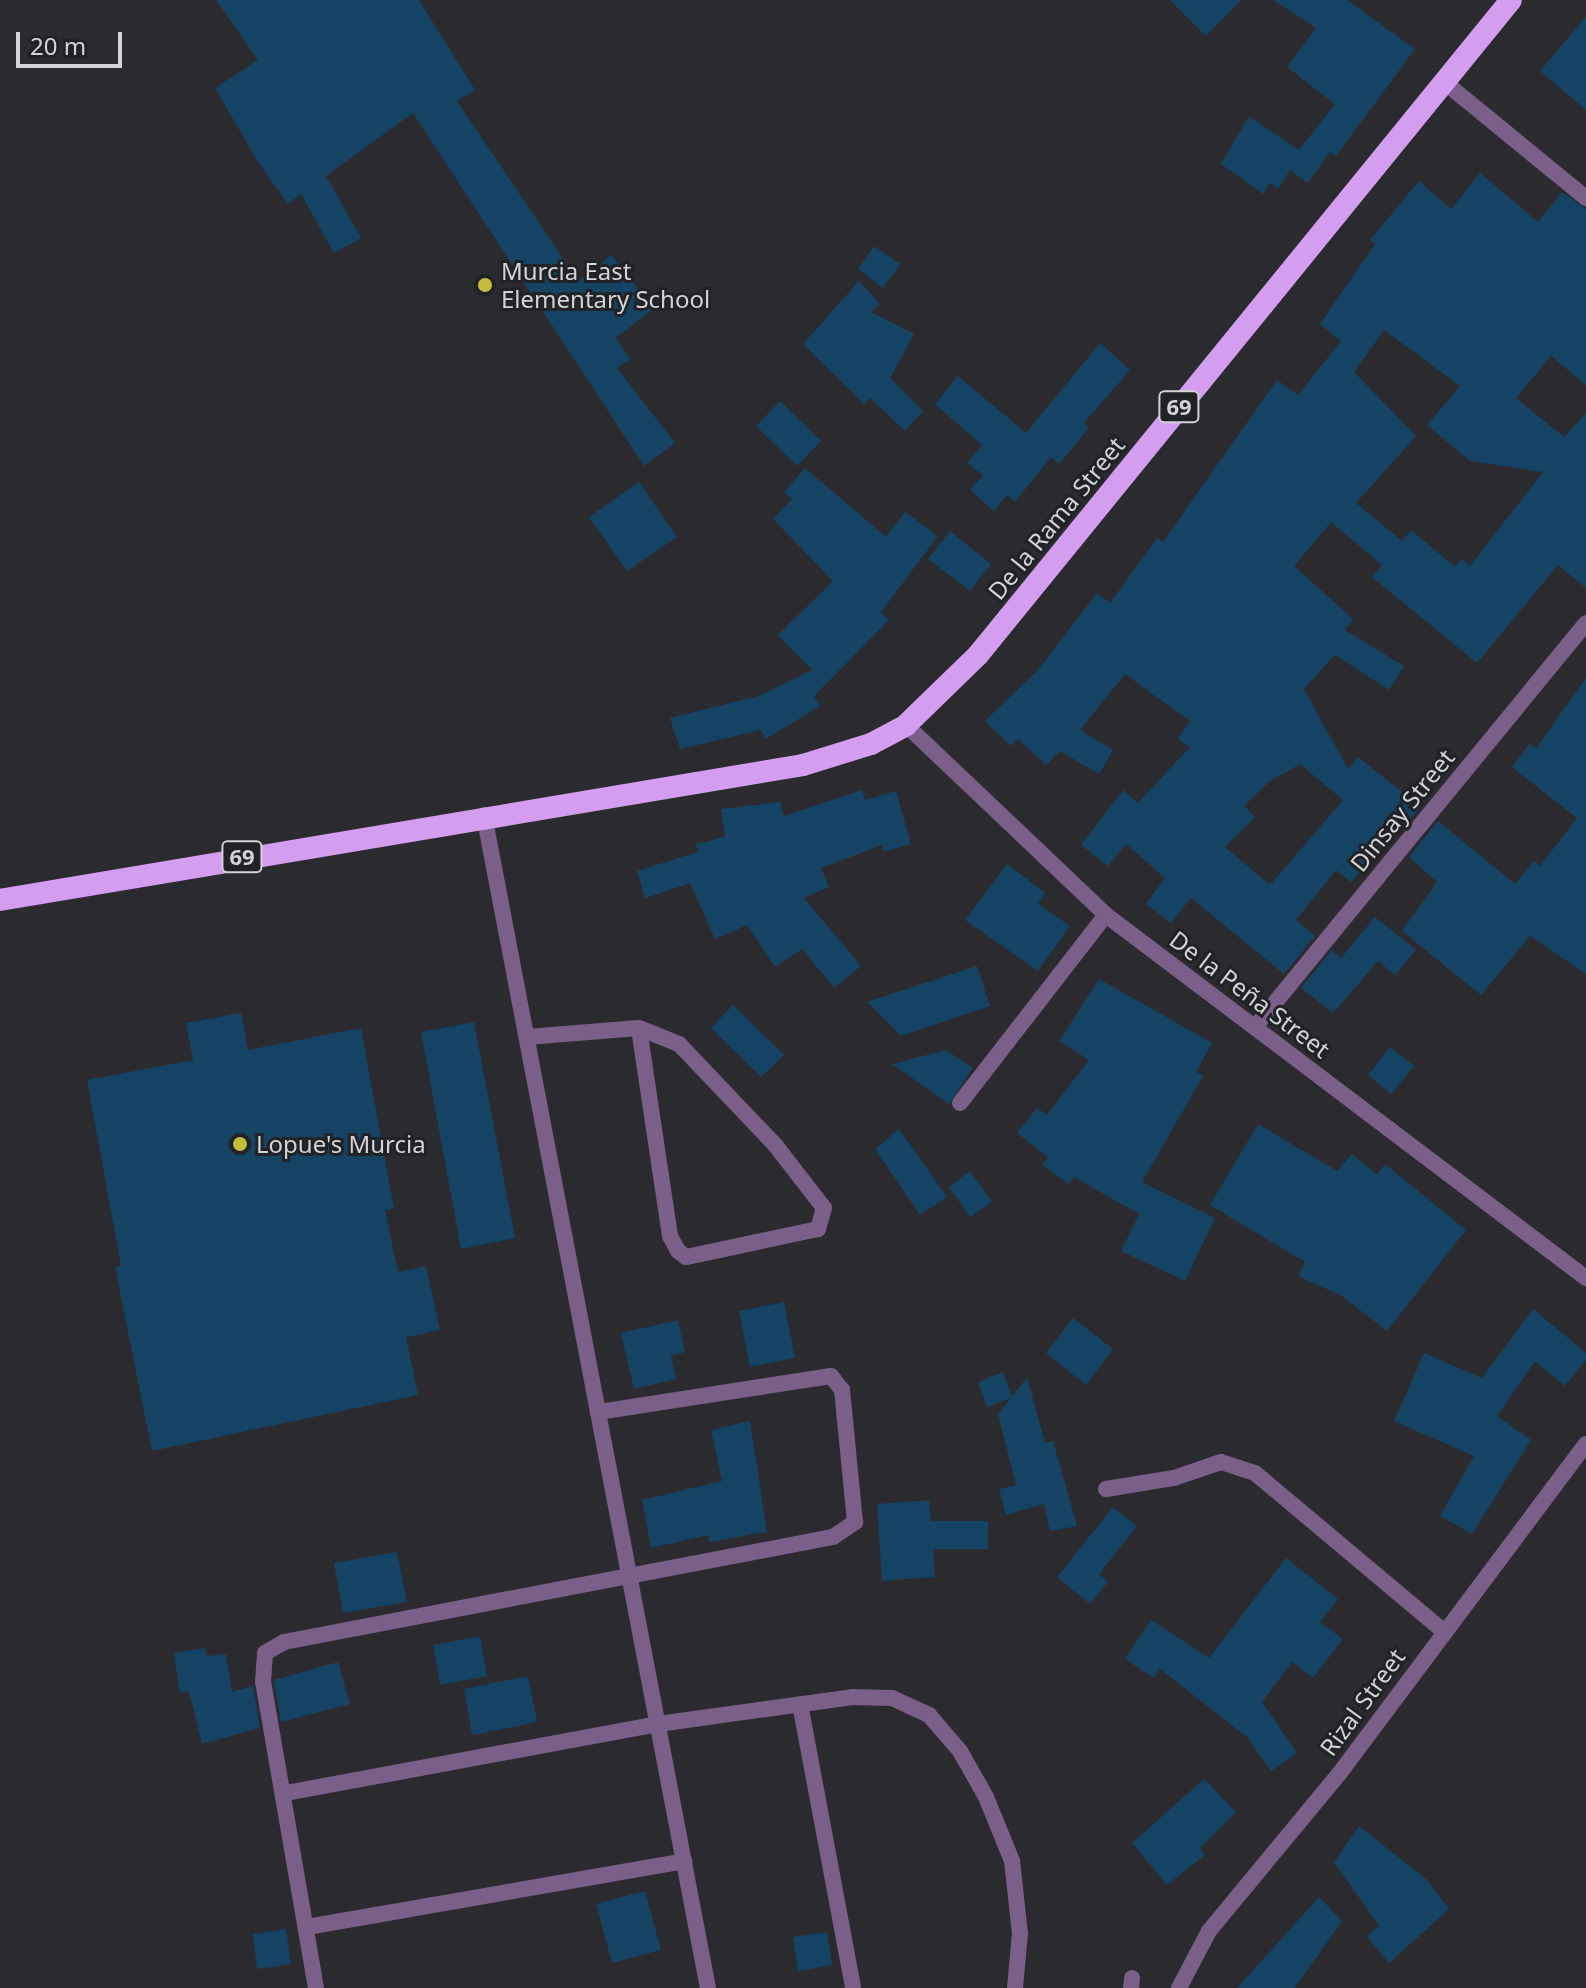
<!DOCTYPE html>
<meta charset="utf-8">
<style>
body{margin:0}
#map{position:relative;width:1586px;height:1988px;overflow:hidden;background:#2b2b2f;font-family:"Noto Sans",sans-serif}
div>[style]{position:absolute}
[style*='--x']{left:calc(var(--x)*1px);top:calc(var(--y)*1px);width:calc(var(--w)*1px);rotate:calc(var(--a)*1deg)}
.building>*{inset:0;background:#144364}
.minor>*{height:16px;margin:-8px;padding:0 8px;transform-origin:8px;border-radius:8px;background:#7a5f88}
.tertiary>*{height:16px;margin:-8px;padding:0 8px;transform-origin:8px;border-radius:8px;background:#7a5f88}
.trunk>*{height:22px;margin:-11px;padding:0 11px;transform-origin:11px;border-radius:11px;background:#d49ef0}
.dots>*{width:22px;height:22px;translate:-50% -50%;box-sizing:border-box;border:4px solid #212225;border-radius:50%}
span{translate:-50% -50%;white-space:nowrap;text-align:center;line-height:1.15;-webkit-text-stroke:6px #212225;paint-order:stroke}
.shield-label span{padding:2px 6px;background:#212225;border:2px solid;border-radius:6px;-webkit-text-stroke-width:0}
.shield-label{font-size:22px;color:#d2d3d5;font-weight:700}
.poi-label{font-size:24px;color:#d2d3d5}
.left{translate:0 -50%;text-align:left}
.street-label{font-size:24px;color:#d2d3d5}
.scale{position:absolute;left:16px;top:32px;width:106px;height:36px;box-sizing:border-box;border:4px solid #d2d3d5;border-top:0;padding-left:10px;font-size:24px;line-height:28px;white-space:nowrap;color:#d2d3d5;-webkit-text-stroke:6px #212225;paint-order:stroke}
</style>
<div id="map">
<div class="building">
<div style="clip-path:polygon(216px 0,419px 0,475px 90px,457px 101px,578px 281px,612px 255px,653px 309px,616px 338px,630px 359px,617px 368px,675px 443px,644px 466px,413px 113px,326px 176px,361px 238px,334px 253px,301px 194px,288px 204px,258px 162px,215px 88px,258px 60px)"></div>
<div style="clip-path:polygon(1170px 0,1241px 0,1206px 36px)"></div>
<div style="clip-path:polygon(1273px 0,1347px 0,1415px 49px,1336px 156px,1330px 152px,1308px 183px,1290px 170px,1278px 189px,1270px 183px,1263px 194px,1221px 164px,1249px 116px,1299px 150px,1335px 104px,1287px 67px,1316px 28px)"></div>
<div style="clip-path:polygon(1586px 17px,1586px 110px,1540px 71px)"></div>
<div style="clip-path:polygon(evenodd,1480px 173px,1538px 222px,1562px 192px,1586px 209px,1586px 385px,1551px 356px,1516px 398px,1564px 437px,1586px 413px,1586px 588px,1558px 565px,1477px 663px,1372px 577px,1382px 565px,1331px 522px,1294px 566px,1353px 619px,1345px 630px,1404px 666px,1389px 690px,1335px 655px,1304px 689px,1348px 769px,1358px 757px,1421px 807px,1351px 882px,1336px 870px,1296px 920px,1315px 936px,1284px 974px,1191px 898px,1171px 923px,1146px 904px,1165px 878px,1126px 844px,1108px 866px,1081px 845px,1123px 790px,1138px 803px,1190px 747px,1178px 739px,1190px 721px,1125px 674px,1080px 730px,1113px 750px,1099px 774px,1060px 751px,1046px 765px,1018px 739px,1011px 746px,985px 721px,1038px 670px,1097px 593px,1110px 603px,1157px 538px,1163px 542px,1277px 380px,1298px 395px,1341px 341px,1320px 324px,1375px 244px,1370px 240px,1419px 181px,1451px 209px,1480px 173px,1384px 330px,1460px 386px,1427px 425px,1470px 461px,1543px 472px,1470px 566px,1462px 559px,1455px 567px,1411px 530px,1402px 541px,1356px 503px,1416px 436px,1354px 372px,1384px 330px,1480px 173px,1300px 764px,1343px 800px,1270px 885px,1225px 847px,1255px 817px,1244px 806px,1270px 781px,1300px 764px)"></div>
<div style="clip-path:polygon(874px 246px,900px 264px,883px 288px,858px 269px)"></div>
<div style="clip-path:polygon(859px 281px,880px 304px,871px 312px,914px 334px,890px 378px,923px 411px,905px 431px,870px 398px,864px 404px,803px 344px)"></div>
<div style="clip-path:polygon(1100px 343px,1130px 370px,1084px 423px,1089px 428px,1059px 464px,1051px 457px,1015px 502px,1007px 495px,994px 511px,970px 490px,983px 475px,967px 463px,982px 445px,935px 404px,958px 376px,1026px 433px)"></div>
<div style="clip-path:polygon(780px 401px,821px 441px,797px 466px,756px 426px)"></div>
<div style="clip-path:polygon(805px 468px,886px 537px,905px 512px,938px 536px,881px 612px,889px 620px,814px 696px,820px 706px,766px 739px,761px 730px,680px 749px,670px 718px,759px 696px,812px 670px,778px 635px,833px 581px,773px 519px,792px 499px,784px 492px)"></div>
<div style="clip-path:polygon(639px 482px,677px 537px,627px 571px,589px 517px)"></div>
<div style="clip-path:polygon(950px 531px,991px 564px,970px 591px,928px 559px)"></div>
<div style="clip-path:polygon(1586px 678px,1586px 974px,1530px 936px,1481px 995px,1402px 931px,1437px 882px,1409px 857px,1438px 821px,1515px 884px,1534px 861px,1540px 866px,1577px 818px,1512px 767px,1529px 744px,1536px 748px)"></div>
<div style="clip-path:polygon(862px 790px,865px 800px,896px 791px,911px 844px,884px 852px,882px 845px,821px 868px,829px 887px,804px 898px,861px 966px,834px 988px,802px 949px,775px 967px,747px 925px,715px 939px,690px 883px,645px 898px,637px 871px,698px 852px,696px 844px,725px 837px,721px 809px,780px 802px,784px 816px)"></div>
<div style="clip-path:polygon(1007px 864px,1045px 893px,1038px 904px,1070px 926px,1038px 971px,965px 920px)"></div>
<div style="clip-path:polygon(1375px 917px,1416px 950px,1395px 975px,1378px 961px,1333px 1013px,1301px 988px,1332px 950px,1341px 958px)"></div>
<div style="clip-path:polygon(977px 966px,990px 1006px,901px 1036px,867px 1002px)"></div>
<div style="clip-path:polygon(1099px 979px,1212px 1043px,1196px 1072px,1203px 1076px,1142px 1182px,1215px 1218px,1185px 1281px,1121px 1251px,1139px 1214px,1074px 1177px,1069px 1184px,1042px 1165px,1048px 1157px,1017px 1133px,1037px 1108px,1047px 1115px,1089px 1060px,1059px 1041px)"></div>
<div style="clip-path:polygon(733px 1005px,784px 1055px,761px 1077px,711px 1028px)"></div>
<div style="clip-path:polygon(241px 1013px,248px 1050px,361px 1028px,394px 1209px,385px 1210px,398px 1272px,426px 1266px,440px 1330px,406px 1337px,418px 1395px,152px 1451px,115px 1267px,121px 1266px,87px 1080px,193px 1060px,186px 1023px)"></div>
<div style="clip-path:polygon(474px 1022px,515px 1238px,461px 1249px,421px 1032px)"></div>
<div style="clip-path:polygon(1390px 1047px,1414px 1066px,1391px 1094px,1368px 1075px)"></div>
<div style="clip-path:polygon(946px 1050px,973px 1068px,949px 1104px,892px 1064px)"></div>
<div style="clip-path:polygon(1258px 1124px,1337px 1171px,1352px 1154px,1377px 1175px,1385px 1164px,1466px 1230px,1387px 1331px,1342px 1296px,1298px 1276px,1305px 1262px,1210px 1205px)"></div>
<div style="clip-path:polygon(899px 1129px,947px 1197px,920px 1215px,875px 1149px)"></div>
<div style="clip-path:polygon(970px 1171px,992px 1202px,970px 1217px,949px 1187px)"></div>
<div style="clip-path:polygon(784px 1302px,795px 1358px,750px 1367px,739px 1311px)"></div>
<div style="clip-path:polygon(1533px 1309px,1586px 1353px,1586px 1360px,1565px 1386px,1535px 1361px,1497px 1416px,1531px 1440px,1472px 1534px,1440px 1516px,1474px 1456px,1394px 1421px,1424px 1353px,1482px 1378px)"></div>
<div style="clip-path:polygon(1073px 1318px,1113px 1349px,1086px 1385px,1046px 1353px)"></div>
<div style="clip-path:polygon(678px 1320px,685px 1352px,671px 1356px,676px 1379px,634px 1389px,621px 1333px)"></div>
<div style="clip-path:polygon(1003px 1372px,1012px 1397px,1027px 1377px,1045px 1443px,1053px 1441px,1077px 1526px,1050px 1531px,1044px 1504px,1006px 1515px,999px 1489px,1016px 1485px,998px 1414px,1011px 1398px,987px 1407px,978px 1382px)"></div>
<div style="clip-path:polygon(750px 1421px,767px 1532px,709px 1542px,708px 1535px,651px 1548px,642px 1500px,722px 1481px,711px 1430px)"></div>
<div style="clip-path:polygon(929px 1500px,931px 1521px,988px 1521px,988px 1549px,933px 1549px,935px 1577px,882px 1581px,877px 1504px)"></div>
<div style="clip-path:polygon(1113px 1507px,1137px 1526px,1099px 1574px,1108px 1582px,1090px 1604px,1057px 1577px)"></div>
<div style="clip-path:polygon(397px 1552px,407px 1602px,343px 1613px,334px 1563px)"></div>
<div style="clip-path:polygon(1286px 1558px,1338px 1599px,1320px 1622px,1343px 1639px,1313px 1678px,1292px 1662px,1262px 1702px,1297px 1753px,1271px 1771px,1247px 1737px,1160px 1669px,1154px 1678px,1125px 1659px,1151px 1620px,1209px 1658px)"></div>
<div style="clip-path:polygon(480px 1636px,487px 1676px,440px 1685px,433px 1645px)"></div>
<div style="clip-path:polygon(205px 1648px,207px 1656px,226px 1654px,232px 1692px,253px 1686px,260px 1728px,202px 1744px,189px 1691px,180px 1693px,174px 1653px)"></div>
<div style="clip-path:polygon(338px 1662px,350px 1704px,281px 1722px,274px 1680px)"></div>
<div style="clip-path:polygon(528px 1676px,537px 1722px,472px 1735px,464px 1689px)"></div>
<div style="clip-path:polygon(1204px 1779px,1236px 1812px,1200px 1848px,1205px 1855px,1167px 1885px,1132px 1843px)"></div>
<div style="clip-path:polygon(1359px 1826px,1426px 1879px,1449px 1909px,1389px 1963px,1366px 1936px,1379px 1926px,1334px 1862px)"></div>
<div style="clip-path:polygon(645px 1891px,661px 1950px,612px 1963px,596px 1904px)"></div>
<div style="clip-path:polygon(1319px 1897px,1342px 1921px,1295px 1988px,1237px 1988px)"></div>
<div style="clip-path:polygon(286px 1929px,291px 1964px,257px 1969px,253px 1934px)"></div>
<div style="clip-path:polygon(827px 1932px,832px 1965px,798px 1971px,793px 1937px)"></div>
</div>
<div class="minor">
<div style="--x:1443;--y:81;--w:185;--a:39.3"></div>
<div style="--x:484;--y:815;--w:1194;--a:79.19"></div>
<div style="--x:1255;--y:1027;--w:522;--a:-50.67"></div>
<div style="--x:527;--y:1037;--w:112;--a:-4.6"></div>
<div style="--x:639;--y:1028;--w:43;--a:21.8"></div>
<div style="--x:679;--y:1044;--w:141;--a:46.4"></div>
<div style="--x:776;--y:1146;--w:78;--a:52.3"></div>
<div style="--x:824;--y:1208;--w:22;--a:106"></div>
<div style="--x:818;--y:1229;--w:135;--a:168"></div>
<div style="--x:686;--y:1257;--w:10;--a:-143"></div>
<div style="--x:678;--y:1251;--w:17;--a:-118"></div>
<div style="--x:670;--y:1236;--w:210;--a:-98.5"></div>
<div style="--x:960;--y:1103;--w:238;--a:-52.2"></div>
<div style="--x:1106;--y:1489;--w:69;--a:-9.2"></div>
<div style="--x:1174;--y:1478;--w:50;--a:-18.8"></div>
<div style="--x:1221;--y:1462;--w:36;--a:18"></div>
<div style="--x:1255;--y:1473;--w:246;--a:40"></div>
<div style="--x:800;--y:1704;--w:289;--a:79.4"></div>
<div style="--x:286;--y:1793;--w:378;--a:-10.5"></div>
<div style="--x:658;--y:1724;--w:196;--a:-7.9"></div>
<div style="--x:852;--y:1697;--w:40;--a:1.4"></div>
<div style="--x:892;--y:1698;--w:41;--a:24.7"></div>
<div style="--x:929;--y:1715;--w:48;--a:49.3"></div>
<div style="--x:960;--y:1751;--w:53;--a:60.5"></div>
<div style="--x:986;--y:1797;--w:69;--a:67.9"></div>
<div style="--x:1012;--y:1861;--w:72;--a:83.7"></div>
<div style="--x:1020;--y:1933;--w:55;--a:95.2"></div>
<div style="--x:307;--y:1927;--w:383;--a:-9.9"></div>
<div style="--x:316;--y:1988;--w:311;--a:-99.8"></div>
<div style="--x:263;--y:1682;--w:29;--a:-86"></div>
<div style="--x:265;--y:1653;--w:22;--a:-30"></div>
<div style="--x:284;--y:1642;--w:559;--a:-10.83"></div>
<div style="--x:833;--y:1537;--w:27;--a:-34"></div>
<div style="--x:855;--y:1522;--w:133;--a:-95.6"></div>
<div style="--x:842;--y:1390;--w:18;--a:-128"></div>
<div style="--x:831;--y:1376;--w:236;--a:171.2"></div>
<div style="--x:1131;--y:1988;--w:10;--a:-84"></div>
</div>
<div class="tertiary">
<div style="--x:906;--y:725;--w:276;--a:43.5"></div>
<div style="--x:1106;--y:915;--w:602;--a:37.1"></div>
<div style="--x:1179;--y:1988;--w:64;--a:-62.2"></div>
<div style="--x:1209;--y:1931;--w:204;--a:-50.4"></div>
<div style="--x:1339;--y:1774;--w:412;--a:-53.2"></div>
</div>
<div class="trunk">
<div style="--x:0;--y:900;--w:814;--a:-9.54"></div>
<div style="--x:803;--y:765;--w:71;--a:-17.2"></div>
<div style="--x:871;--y:744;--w:40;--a:-28"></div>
<div style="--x:906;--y:725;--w:100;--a:-44.2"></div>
<div style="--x:978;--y:655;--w:844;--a:-50.86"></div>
</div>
<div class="dots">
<div style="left:485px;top:285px;background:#c6bc3c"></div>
<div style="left:240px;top:1144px;background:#c6bc3c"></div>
</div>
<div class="shield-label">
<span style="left:1179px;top:407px">69</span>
<span style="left:242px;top:857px">69</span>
</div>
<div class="poi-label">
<span class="left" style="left:501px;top:285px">Murcia East<br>Elementary School</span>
<span class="left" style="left:256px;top:1144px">Lopue's Murcia</span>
</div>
<div class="street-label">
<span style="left:1056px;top:518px;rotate:-51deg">De la Rama Street</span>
<span style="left:1402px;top:810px;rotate:-51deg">Dinsay Street</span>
<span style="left:1250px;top:994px;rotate:37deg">De la Peña Street</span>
<span style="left:1362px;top:1702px;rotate:-54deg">Rizal Street</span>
</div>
<div class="scale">20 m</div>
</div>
